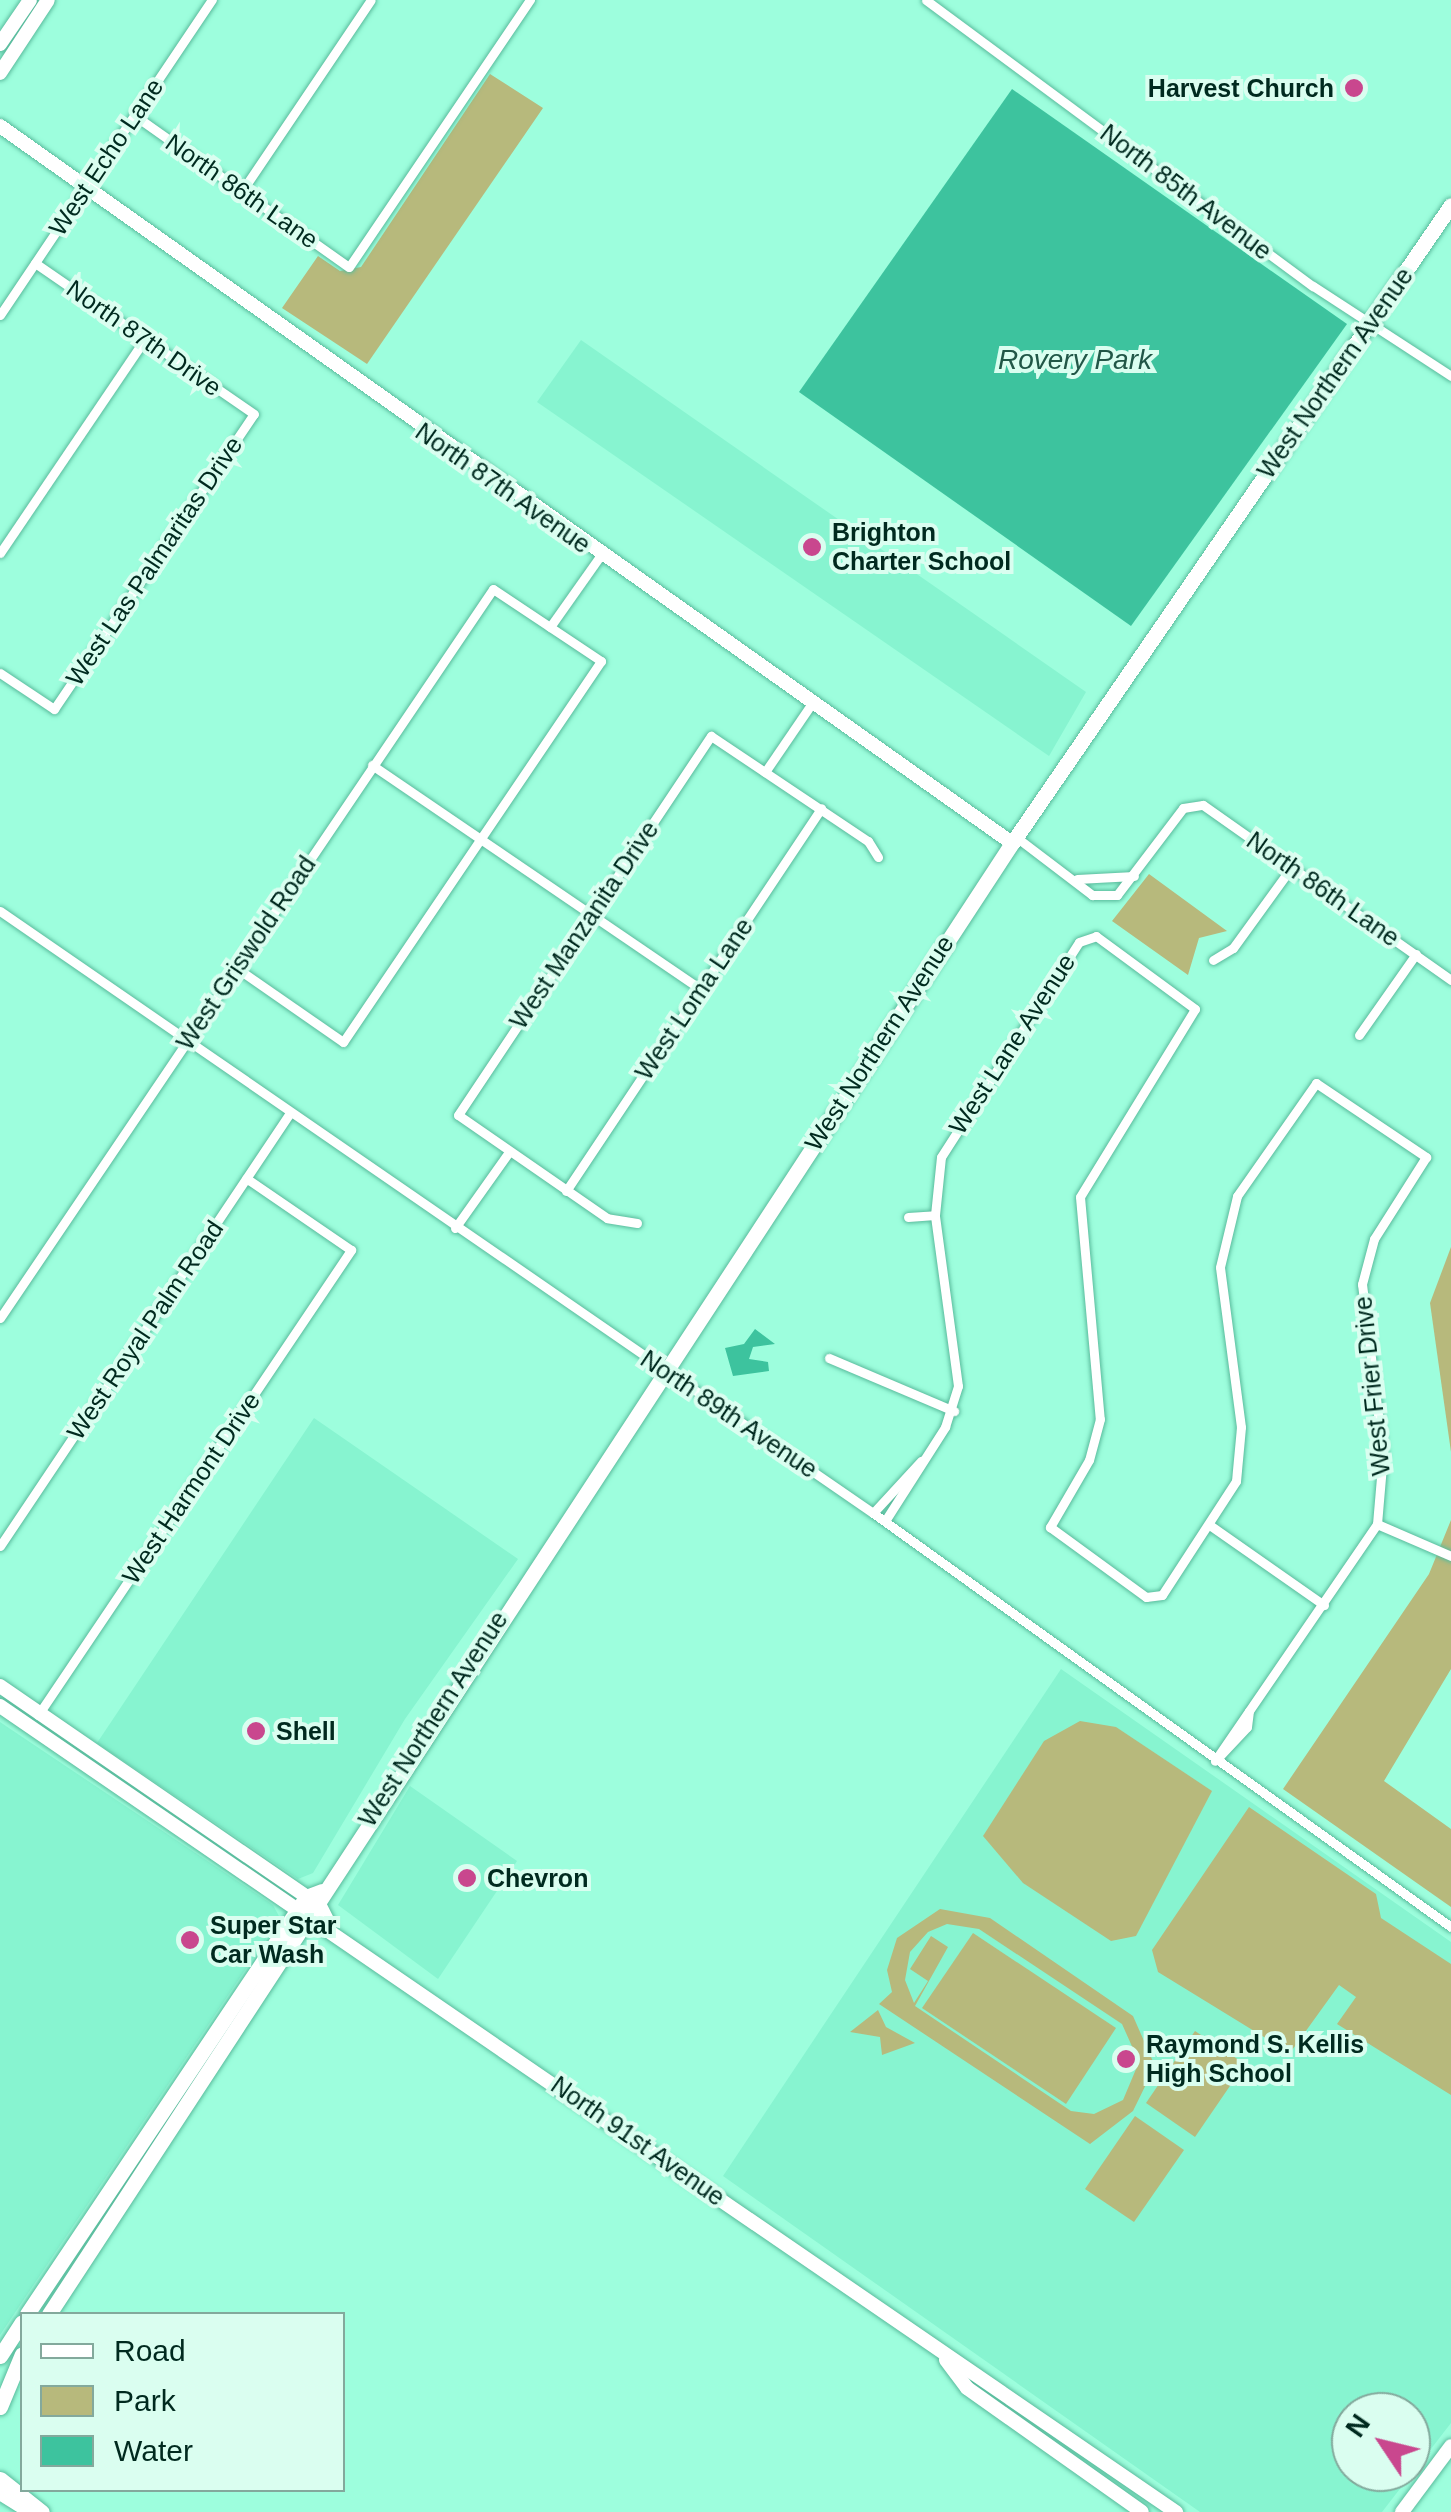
<!DOCTYPE html>
<style>
body{margin:0}
#map{position:relative;width:1451px;height:2512px;overflow:hidden;background:#9dfedd;font-family:Helvetica,sans-serif}
div>[style]{position:absolute}
[style*='--x']{left:calc(var(--x)*1px);top:calc(var(--y)*1px);width:calc(var(--w)*1px);rotate:calc(var(--a)*1deg)}
.built>*{inset:0;background:#87f4d0}
.green>*{inset:0;background:#b7b97c}
.water>*{inset:0;background:#3dc39e}
.roads{filter:drop-shadow(0 0 2px #59bb9c) drop-shadow(0 0 2px #59bb9c)}
.street>*{height:9px;margin:-4.5px;padding:0 4.5px;transform-origin:4.5px;border-radius:4.5px;background:#fff}
.secondary>*{height:14px;margin:-7px;padding:0 7px;transform-origin:7px;border-radius:7px;background:#fff}
.primary>*{height:15px;margin:-7.5px;padding:0 7.5px;transform-origin:7.5px;border-radius:7.5px;background:#fff}
.dots>*{width:28px;height:28px;translate:-50% -50%;box-sizing:border-box;border:5px solid #dafef0;border-radius:50%}
span{translate:-50% -50%;white-space:nowrap;text-align:center;line-height:1.15;-webkit-text-stroke:8px #dafef0;paint-order:stroke}
.poi-label{font-size:25px;color:#002a1f;font-weight:700}
.right{translate:-100% -50%;text-align:right}
.left{translate:0 -50%;text-align:left}
.street-label{font-size:25px;color:#002a1f}
.water-label{font-size:28px;color:#215747;font-style:italic}
.legend{position:absolute;left:20px;top:2312px;width:325px;height:180px;box-sizing:border-box;background:#dafef0;border:2px solid #83a99c;margin:0;padding:12px 18px;list-style:none;font-size:30px;color:#002a1f}
.legend li{display:flex;align-items:center;gap:20px;height:50px}
.legend b{width:50px;border:2px solid #83a99c}
.north{position:absolute;left:1331px;top:2392px;width:100px;height:100px;box-sizing:border-box;background:#dafef0;border:2px solid #83a99c;border-radius:50%;rotate:305deg;font-size:28px;font-weight:700;line-height:40px;text-align:center;color:#002a1f}
.north::after{content:'';display:block;margin:auto;width:35px;height:45px;background:#c9478e;clip-path:polygon(50% 0,100% 100%,50% 72%,0 100%)}
</style>
<div id="map">
<div class="built">
<div style="clip-path:polygon(581px 340px,1086px 692px,1049px 756px,537px 402px)"></div>
<div style="clip-path:polygon(314px 1418px,518px 1559px,405px 1719px,313px 1873px,298px 1879px,97px 1743px)"></div>
<div style="clip-path:polygon(evenodd,1061px 1669px,1451px 1942px,1451px 2423px,1382px 2512px,1200px 2512px,723px 2176px,1061px 1669px,1351px 2412px,1411px 2412px,1411px 2472px,1351px 2472px,1351px 2412px)"></div>
<div style="clip-path:polygon(0 1722px,273px 1905px,280px 1918px,0 2335px)"></div>
<div style="clip-path:polygon(410px 1786px,517px 1861px,438px 1979px,338px 1905px)"></div>
</div>
<div class="green">
<div style="clip-path:polygon(490px 74px,543px 108px,367px 364px,282px 308px,318px 256px,340px 271px,361px 267px)"></div>
<div style="clip-path:polygon(1149px 874px,1227px 931px,1199px 938px,1188px 975px,1112px 921px)"></div>
<div style="clip-path:polygon(1451px 1247px,1451px 1452px,1430px 1303px)"></div>
<div style="clip-path:polygon(1451px 1520px,1451px 1669px,1384px 1781px,1451px 1829px,1451px 1907px,1283px 1789px,1429px 1574px)"></div>
<div style="clip-path:polygon(1080px 1721px,1116px 1727px,1212px 1791px,1136px 1936px,1111px 1941px,1023px 1883px,983px 1836px,1044px 1741px)"></div>
<div style="clip-path:polygon(1249px 1807px,1376px 1894px,1381px 1918px,1451px 1964px,1451px 2095px,1337px 2024px,1356px 1997px,1339px 1985px,1290px 2053px,1158px 1972px,1152px 1950px)"></div>
<div style="clip-path:polygon(evenodd,940px 1909px,990px 1918px,1133px 2016px,1155px 2066px,1133px 2111px,1090px 2144px,879px 2004px,892px 1992px,887px 1970px,897px 1938px,940px 1909px,947px 1924px,979px 1929px,1122px 2024px,1139px 2062px,1123px 2100px,1094px 2114px,1071px 2111px,915px 2006px,948px 1947px,931px 1936px,910px 1969px,928px 1981px,914px 2003px,905px 1980px,910px 1952px,928px 1932px,947px 1924px)"></div>
<div style="clip-path:polygon(973px 1933px,1116px 2028px,1066px 2104px,922px 2008px)"></div>
<div style="clip-path:polygon(878px 2010px,886px 2027px,915px 2043px,882px 2055px,880px 2037px,850px 2032px)"></div>
<div style="clip-path:polygon(1195px 2031px,1245px 2064px,1195px 2137px,1146px 2103px)"></div>
<div style="clip-path:polygon(1135px 2116px,1184px 2150px,1134px 2222px,1085px 2189px)"></div>
</div>
<div class="water">
<div style="clip-path:polygon(1012px 89px,1347px 324px,1131px 626px,799px 392px)"></div>
<div style="clip-path:polygon(755px 1329px,775px 1344px,753px 1347px,749px 1359px,768px 1362px,769px 1371px,733px 1376px,725px 1348px,744px 1344px)"></div>
</div>
<div class="roads">
<div class="street">
<div style="--x:926;--y:0;--w:481;--a:36.5"></div>
<div style="--x:1313;--y:286;--w:165;--a:33.1"></div>
<div style="--x:134;--y:115;--w:263;--a:35.3"></div>
<div style="--x:349;--y:267;--w:323;--a:-55.9"></div>
<div style="--x:242;--y:191;--w:230;--a:-56"></div>
<div style="--x:0;--y:315;--w:380;--a:-56.1"></div>
<div style="--x:0;--y:553;--w:258;--a:-55.9"></div>
<div style="--x:550;--y:627;--w:87;--a:-54.8"></div>
<div style="--x:0;--y:673;--w:65;--a:33.7"></div>
<div style="--x:54;--y:709;--w:356;--a:-55.9"></div>
<div style="--x:254;--y:414;--w:266;--a:-145.4"></div>
<div style="--x:372;--y:765;--w:397;--a:34.3"></div>
<div style="--x:765;--y:772;--w:83;--a:-55.7"></div>
<div style="--x:1016;--y:837;--w:96;--a:37.3"></div>
<div style="--x:1092;--y:895;--w:25;--a:0"></div>
<div style="--x:1117;--y:895;--w:109;--a:-52.8"></div>
<div style="--x:1183;--y:808;--w:20;--a:-9"></div>
<div style="--x:1203;--y:805;--w:304;--a:35.2"></div>
<div style="--x:1077;--y:879;--w:57;--a:-3"></div>
<div style="--x:0;--y:911;--w:1060;--a:34.59"></div>
<div style="--x:873;--y:1513;--w:711;--a:35.61"></div>
<div style="--x:1213;--y:960;--w:23;--a:-31"></div>
<div style="--x:1233;--y:948;--w:99;--a:-54.1"></div>
<div style="--x:1359;--y:1035;--w:99;--a:-54.9"></div>
<div style="--x:566;--y:1191;--w:460;--a:-56.3"></div>
<div style="--x:908;--y:1217;--w:27;--a:-4"></div>
<div style="--x:637;--y:1223;--w:30;--a:-171"></div>
<div style="--x:607;--y:1218;--w:181;--a:-145.3"></div>
<div style="--x:458;--y:1115;--w:456;--a:-56.3"></div>
<div style="--x:711;--y:736;--w:189;--a:33.8"></div>
<div style="--x:868;--y:841;--w:19;--a:58"></div>
<div style="--x:455;--y:1228;--w:93;--a:-54.6"></div>
<div style="--x:0;--y:1318;--w:880;--a:-55.93"></div>
<div style="--x:493;--y:589;--w:130;--a:33.7"></div>
<div style="--x:601;--y:661;--w:460;--a:124.1"></div>
<div style="--x:343;--y:1042;--w:128;--a:-145.2"></div>
<div style="--x:829;--y:1358;--w:136;--a:23"></div>
<div style="--x:873;--y:1513;--w:71;--a:-47.3"></div>
<div style="--x:885;--y:1521;--w:112;--a:-57.4"></div>
<div style="--x:945;--y:1427;--w:43;--a:-72.4"></div>
<div style="--x:958;--y:1386;--w:173;--a:-97.7"></div>
<div style="--x:935;--y:1215;--w:58;--a:-84.1"></div>
<div style="--x:941;--y:1157;--w:255;--a:-57.3"></div>
<div style="--x:1079;--y:942;--w:18;--a:-19"></div>
<div style="--x:1096;--y:936;--w:123;--a:36.4"></div>
<div style="--x:1195;--y:1009;--w:220;--a:121.5"></div>
<div style="--x:1080;--y:1197;--w:223;--a:84.9"></div>
<div style="--x:1100;--y:1419;--w:42;--a:105"></div>
<div style="--x:1089;--y:1460;--w:78;--a:120.2"></div>
<div style="--x:1050;--y:1527;--w:119;--a:36.1"></div>
<div style="--x:1146;--y:1597;--w:16;--a:-7"></div>
<div style="--x:1162;--y:1595;--w:136;--a:-57"></div>
<div style="--x:1236;--y:1481;--w:54;--a:-84.7"></div>
<div style="--x:1241;--y:1427;--w:161;--a:-97.5"></div>
<div style="--x:1220;--y:1267;--w:73;--a:-76.5"></div>
<div style="--x:1237;--y:1196;--w:138;--a:-55"></div>
<div style="--x:1316;--y:1083;--w:133;--a:33.9"></div>
<div style="--x:1426;--y:1157;--w:97;--a:122.4"></div>
<div style="--x:1374;--y:1239;--w:47;--a:104.9"></div>
<div style="--x:1362;--y:1284;--w:171;--a:83"></div>
<div style="--x:1383;--y:1454;--w:70;--a:94.9"></div>
<div style="--x:1377;--y:1524;--w:287;--a:124.4"></div>
<div style="--x:1377;--y:1524;--w:81;--a:23.4"></div>
<div style="--x:1211;--y:1526;--w:138;--a:35"></div>
<div style="--x:0;--y:1546;--w:521;--a:-56.19"></div>
<div style="--x:38;--y:1715;--w:561;--a:-56.05"></div>
<div style="--x:351;--y:1250;--w:127;--a:-145.6"></div>
<div style="--x:1216;--y:1760;--w:45;--a:-46.8"></div>
<div style="--x:1247;--y:1727;--w:16;--a:-83"></div>
</div>
<div class="secondary">
<div style="--x:0;--y:44;--w:53;--a:-55.7"></div>
<div style="--x:0;--y:73;--w:87;--a:-56.7"></div>
<div style="--x:0;--y:126;--w:1240;--a:35.32"></div>
<div style="--x:0;--y:1686;--w:388;--a:34.5"></div>
<div style="--x:320;--y:1906;--w:20;--a:63"></div>
<div style="--x:0;--y:1706;--w:1426;--a:34.43"></div>
<div style="--x:946;--y:2360;--w:35;--a:53"></div>
<div style="--x:967;--y:2388;--w:214;--a:35.3"></div>
<div style="--x:0;--y:2493;--w:36;--a:32"></div>
<div style="--x:1402;--y:2512;--w:82;--a:-53.4"></div>
</div>
<div class="primary">
<div style="--x:27;--y:2314;--w:502;--a:-56.21"></div>
<div style="--x:306;--y:1897;--w:17;--a:-21"></div>
<div style="--x:49;--y:2314;--w:1758;--a:-56.79"></div>
<div style="--x:1012;--y:843;--w:774;--a:-55.47"></div>
<div style="--x:0;--y:2356;--w:40;--a:-57.1"></div>
<div style="--x:0;--y:2407;--w:57;--a:-67.5"></div>
<div style="--x:0;--y:2479;--w:53;--a:38.2"></div>
</div>
</div>
<div class="dots">
<div style="left:1354px;top:88px;background:#c9478e"></div>
<div style="left:812px;top:547px;background:#c9478e"></div>
<div style="left:256px;top:1731px;background:#c9478e"></div>
<div style="left:467px;top:1878px;background:#c9478e"></div>
<div style="left:190px;top:1940px;background:#c9478e"></div>
<div style="left:1126px;top:2059px;background:#c9478e"></div>
</div>
<div class="poi-label">
<span class="right" style="left:1334px;top:88px">Harvest Church</span>
<span class="left" style="left:832px;top:547px">Brighton<br>Charter School</span>
<span class="left" style="left:276px;top:1731px">Shell</span>
<span class="left" style="left:487px;top:1878px">Chevron</span>
<span class="left" style="left:210px;top:1940px">Super Star<br>Car Wash</span>
<span class="left" style="left:1146px;top:2059px">Raymond S. Kellis<br>High School</span>
</div>
<div class="street-label">
<span style="left:106px;top:157px;rotate:-56deg">West Echo Lane</span>
<span style="left:242px;top:191px;rotate:35deg">North 86th Lane</span>
<span style="left:1186px;top:192px;rotate:37deg">North 85th Avenue</span>
<span style="left:144px;top:338px;rotate:35deg">North 87th Drive</span>
<span style="left:1335px;top:373px;rotate:-55deg">West Northern Avenue</span>
<span style="left:503px;top:488px;rotate:35deg">North 87th Avenue</span>
<span style="left:154px;top:561px;rotate:-56deg">West Las Palmaritas Drive</span>
<span style="left:1323px;top:889px;rotate:35deg">North 86th Lane</span>
<span style="left:584px;top:925px;rotate:-56deg">West Manzanita Drive</span>
<span style="left:246px;top:953px;rotate:-56deg">West Griswold Road</span>
<span style="left:694px;top:999px;rotate:-56deg">West Loma Lane</span>
<span style="left:879px;top:1043px;rotate:-57deg">West Northern Avenue</span>
<span style="left:1012px;top:1044px;rotate:-57deg">West Lane Avenue</span>
<span style="left:145px;top:1330px;rotate:-56deg">West Royal Palm Road</span>
<span style="left:1372px;top:1386px;rotate:-96deg">West Frier Drive</span>
<span style="left:729px;top:1414px;rotate:34deg">North 89th Avenue</span>
<span style="left:191px;top:1488px;rotate:-56deg">West Harmont Drive</span>
<span style="left:433px;top:1719px;rotate:-57deg">West Northern Avenue</span>
<span style="left:638px;top:2141px;rotate:35deg">North 91st Avenue</span>
</div>
<div class="water-label">
<span style="left:1075px;top:360px">Rovery Park</span>
</div>
<ul class="legend">
<li><b style="height:12px;background:#fff"></b>Road</li>
<li><b style="height:28px;background:#b7b97c"></b>Park</li>
<li><b style="height:28px;background:#3dc39e"></b>Water</li>
</ul>
<div class="north">N</div>
</div>
